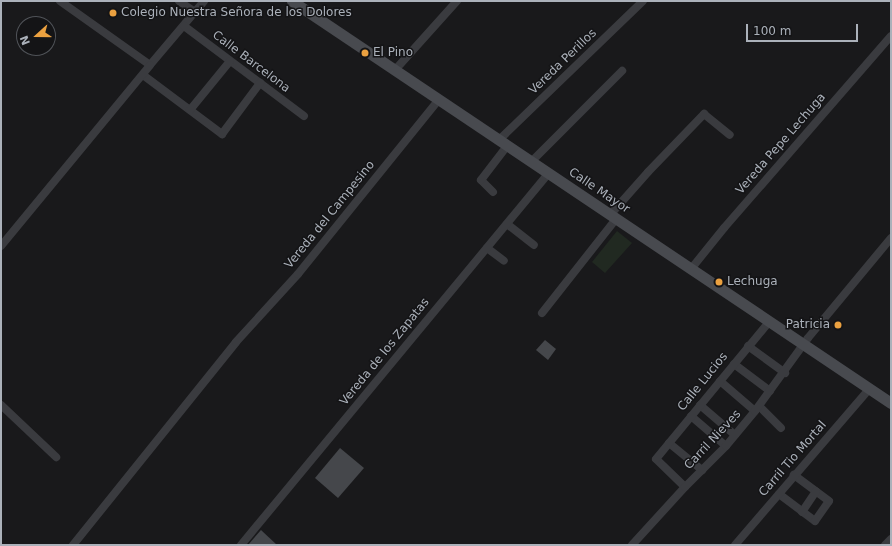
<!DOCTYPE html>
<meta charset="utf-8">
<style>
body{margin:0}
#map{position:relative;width:892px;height:546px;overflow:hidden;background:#19191b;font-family:"DejaVu Sans",sans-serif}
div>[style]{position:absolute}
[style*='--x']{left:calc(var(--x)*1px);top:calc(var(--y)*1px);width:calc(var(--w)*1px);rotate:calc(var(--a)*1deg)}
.green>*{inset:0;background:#212921}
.building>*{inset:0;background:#45474b}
.minor>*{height:8px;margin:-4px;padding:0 4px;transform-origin:4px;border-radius:4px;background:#3a3b3f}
.secondary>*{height:11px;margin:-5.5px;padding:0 5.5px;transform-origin:5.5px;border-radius:5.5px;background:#484a4f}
.dots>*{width:11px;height:11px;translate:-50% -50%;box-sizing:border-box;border:2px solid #141416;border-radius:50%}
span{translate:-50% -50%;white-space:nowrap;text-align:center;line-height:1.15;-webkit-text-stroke:3px #141416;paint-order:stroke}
.poi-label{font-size:12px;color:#abb1ba}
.left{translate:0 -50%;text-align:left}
.right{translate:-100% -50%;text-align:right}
.street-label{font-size:12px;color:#abb1ba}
.frame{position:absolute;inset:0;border:2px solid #abb1ba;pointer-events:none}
.north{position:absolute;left:16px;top:16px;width:40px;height:40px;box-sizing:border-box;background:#141416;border:1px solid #505358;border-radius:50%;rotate:249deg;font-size:11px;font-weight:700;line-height:16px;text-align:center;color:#abb1ba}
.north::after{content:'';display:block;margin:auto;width:14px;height:18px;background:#eba140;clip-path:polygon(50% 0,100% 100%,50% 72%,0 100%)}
.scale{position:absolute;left:746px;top:24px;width:112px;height:18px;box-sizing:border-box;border:2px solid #abb1ba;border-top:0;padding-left:5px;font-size:12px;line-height:14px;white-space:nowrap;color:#abb1ba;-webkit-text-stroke:3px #141416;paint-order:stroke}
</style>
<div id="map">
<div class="green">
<div style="clip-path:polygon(617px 231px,632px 243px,605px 273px,592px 262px)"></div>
</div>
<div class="building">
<div style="clip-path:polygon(545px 340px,556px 349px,548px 360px,536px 350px)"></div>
<div style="clip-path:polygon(340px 448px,364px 468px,338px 498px,315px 478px)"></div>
<div style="clip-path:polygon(261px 530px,277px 545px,248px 545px)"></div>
</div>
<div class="minor">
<div style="--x:60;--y:1;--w:110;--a:35.4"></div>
<div style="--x:150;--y:65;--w:84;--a:-49.8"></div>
<div style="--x:179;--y:1;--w:19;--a:35"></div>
<div style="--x:184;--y:26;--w:150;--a:36.9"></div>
<div style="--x:395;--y:70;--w:93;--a:-48.1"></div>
<div style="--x:143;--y:75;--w:99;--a:36.8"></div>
<div style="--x:222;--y:134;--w:64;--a:-53.3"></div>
<div style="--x:190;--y:110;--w:63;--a:-50.8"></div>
<div style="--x:499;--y:140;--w:200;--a:-44"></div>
<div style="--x:531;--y:162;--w:129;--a:-45"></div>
<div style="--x:493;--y:192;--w:17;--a:-135"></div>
<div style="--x:481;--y:180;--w:43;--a:-52.6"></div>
<div style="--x:610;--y:215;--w:57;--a:-48.5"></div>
<div style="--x:648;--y:172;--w:81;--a:-46"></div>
<div style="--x:704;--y:114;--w:33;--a:39"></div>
<div style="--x:507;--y:224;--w:34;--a:38"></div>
<div style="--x:1;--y:246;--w:234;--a:-50.5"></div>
<div style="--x:487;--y:248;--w:21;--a:37"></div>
<div style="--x:691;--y:269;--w:53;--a:-51.2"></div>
<div style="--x:724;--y:228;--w:254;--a:-49"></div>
<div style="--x:542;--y:313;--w:120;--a:-51.8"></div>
<div style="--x:748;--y:346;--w:46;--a:36.1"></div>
<div style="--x:734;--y:364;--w:45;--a:36.9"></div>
<div style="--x:720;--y:381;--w:46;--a:40.6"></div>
<div style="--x:1;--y:405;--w:76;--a:43.4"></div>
<div style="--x:700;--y:405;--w:46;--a:40.6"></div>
<div style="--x:759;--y:406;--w:31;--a:45"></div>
<div style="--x:691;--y:416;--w:46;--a:40.6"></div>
<div style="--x:669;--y:443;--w:43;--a:39.3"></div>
<div style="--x:685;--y:487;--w:40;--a:-136"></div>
<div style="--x:656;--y:459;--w:178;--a:-50.5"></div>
<div style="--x:779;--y:494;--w:45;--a:36.9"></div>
<div style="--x:815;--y:521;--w:24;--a:-55"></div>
<div style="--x:829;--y:501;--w:44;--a:-143.4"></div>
<div style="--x:802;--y:512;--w:25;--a:-56"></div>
<div style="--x:73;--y:545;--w:260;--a:-51.2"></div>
<div style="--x:236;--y:342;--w:92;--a:-47.6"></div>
<div style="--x:298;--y:274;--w:225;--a:-51.1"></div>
<div style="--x:241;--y:545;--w:483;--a:-50.4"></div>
<div style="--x:632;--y:545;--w:79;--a:-47.6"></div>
<div style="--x:685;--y:487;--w:58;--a:-45"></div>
<div style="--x:726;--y:446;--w:45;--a:-50.4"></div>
<div style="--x:755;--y:411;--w:90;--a:-54"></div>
<div style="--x:808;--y:338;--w:130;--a:-50.3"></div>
<div style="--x:735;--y:545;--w:206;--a:-49.3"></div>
<div style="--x:885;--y:545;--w:8;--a:-45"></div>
</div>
<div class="secondary">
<div style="--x:292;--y:1;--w:721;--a:33.87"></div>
</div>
<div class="dots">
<div style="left:113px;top:13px;background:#eba140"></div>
<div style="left:365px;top:53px;background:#eba140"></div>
<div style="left:719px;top:282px;background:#eba140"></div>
<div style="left:838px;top:325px;background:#eba140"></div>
</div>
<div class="poi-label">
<span class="left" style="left:121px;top:13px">Colegio Nuestra Señora de los Dolores</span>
<span class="left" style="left:373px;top:53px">El Pino</span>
<span class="left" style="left:727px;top:282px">Lechuga</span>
<span class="right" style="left:830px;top:325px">Patricia</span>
</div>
<div class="street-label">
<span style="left:251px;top:62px;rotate:37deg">Calle Barcelona</span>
<span style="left:563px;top:62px;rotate:-44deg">Vereda Perillos</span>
<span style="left:781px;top:144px;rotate:-49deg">Vereda Pepe Lechuga</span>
<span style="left:599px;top:191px;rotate:34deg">Calle Mayor</span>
<span style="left:330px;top:215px;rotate:-51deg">Vereda del Campesino</span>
<span style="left:385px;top:352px;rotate:-51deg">Vereda de los Zapatas</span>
<span style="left:703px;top:382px;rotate:-51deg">Calle Lucios</span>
<span style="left:713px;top:440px;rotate:-47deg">Carril Nieves</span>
<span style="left:793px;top:459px;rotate:-49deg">Carril Tio Mortal</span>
</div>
<div class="frame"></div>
<div class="north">N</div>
<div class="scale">100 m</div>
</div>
